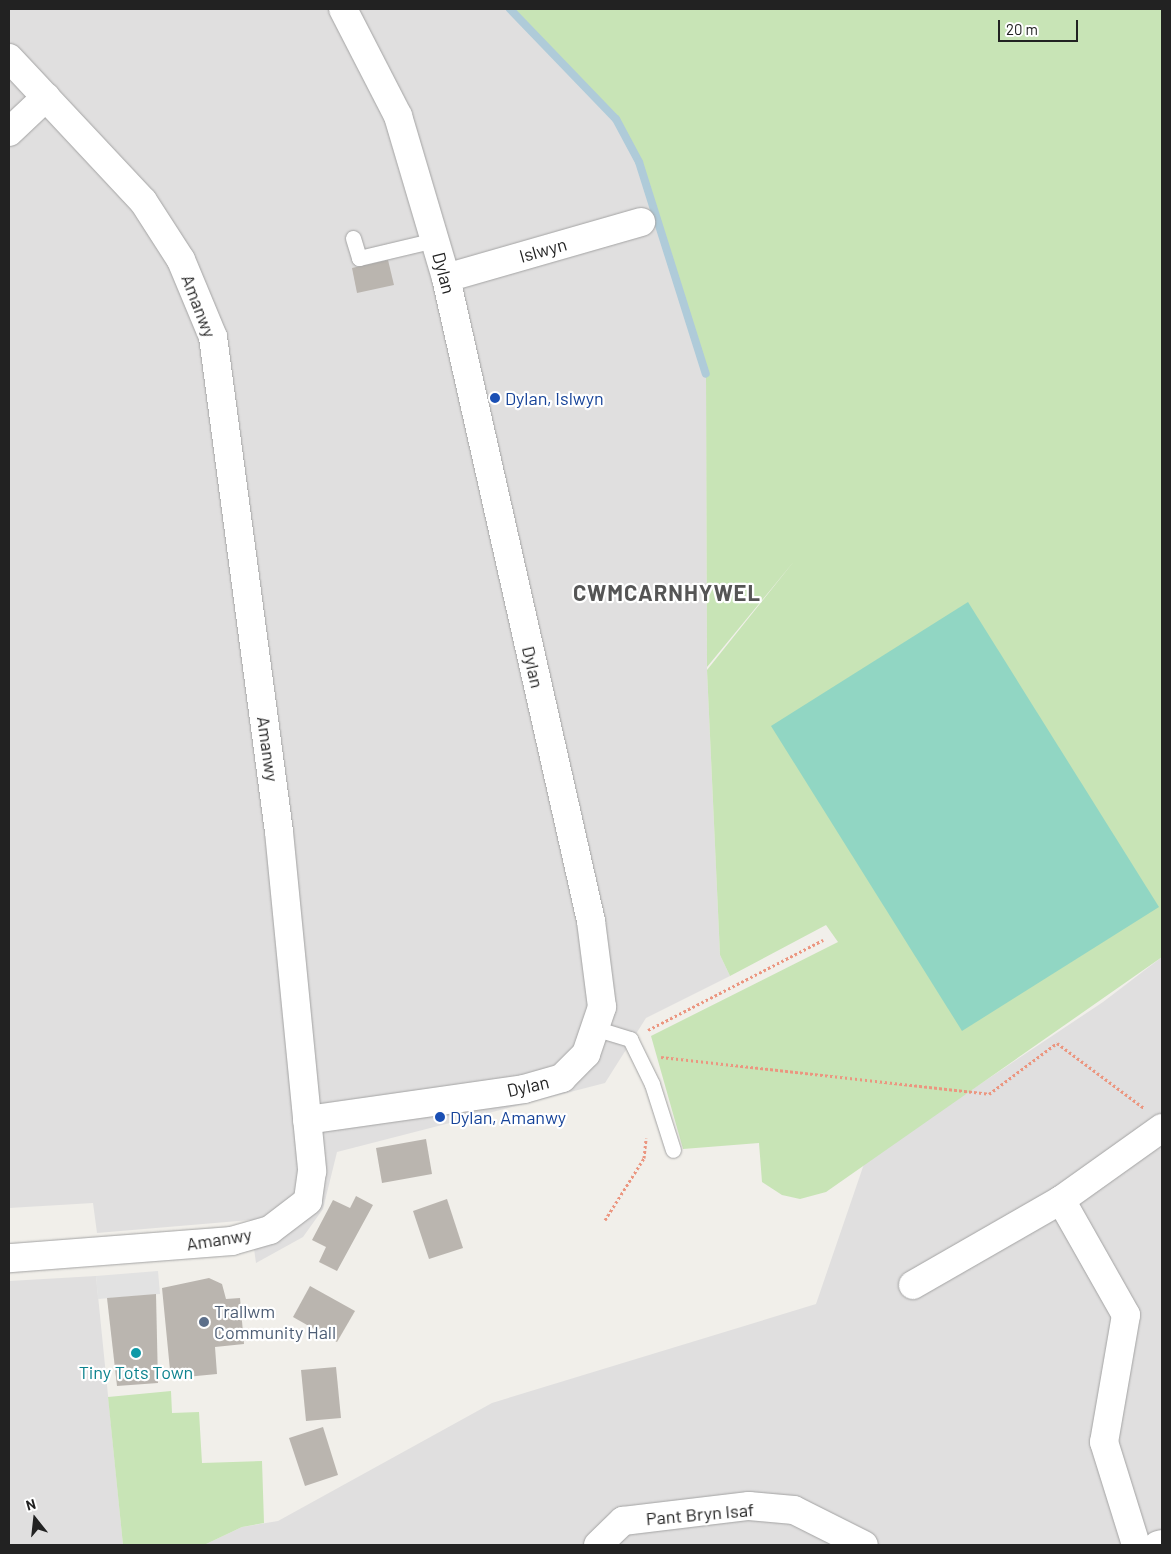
<!DOCTYPE html>
<style>
body{margin:0}
#map{position:relative;width:1171px;height:1554px;overflow:hidden;background:#f1efea;font-family:Barlow,sans-serif}
div>[style]{position:absolute}
[style*='--x']{left:calc(var(--x)*1px);top:calc(var(--y)*1px);width:calc(var(--w)*1px);rotate:calc(var(--a)*1deg)}
.residential>*{inset:0;background:#e0dfdf}
.grass>*{inset:0;background:#c8e4b6}
.pitch>*{inset:0;background:#91d6c3}
.parking>*{inset:0;background:#e2e2e2}
.stream>*{height:8px;margin:-4px;padding:0 4px;transform-origin:4px;border-radius:4px;background:#afcbd9}
.building>*{inset:0;background:#bab5af}
.path>*{height:3px;margin-top:-1.5px;transform-origin:0;background:repeating-linear-gradient(90deg,#eb9680 0 2.5px,transparent 0 5px)}
.roads{filter:drop-shadow(0 0 1px #a3a3a3) drop-shadow(0 0 1px #a3a3a3)}
.service>*{height:15px;margin:-7.5px;padding:0 7.5px;transform-origin:7.5px;border-radius:7.5px;background:#fff}
.minor>*{height:28px;margin:-14px;padding:0 14px;transform-origin:14px;border-radius:14px;background:#fff}
.dots>*{width:14px;height:14px;translate:-50% -50%;box-sizing:border-box;border:2px solid #fff;border-radius:50%}
span{translate:-50% -50%;white-space:nowrap;text-align:center;line-height:1.15;-webkit-text-stroke:4.5px #fff;paint-order:stroke}
.street-label{font-size:18px;color:#222}
.transit-label{font-size:18px;color:#164399}
.left{translate:0 -50%;text-align:left}
.service-label{font-size:18px;color:#4e5e75}
.culture-label{font-size:18px;color:#0d838f}
.district-label{font-size:22px;color:#555;font-weight:700;letter-spacing:1px}
.frame{position:absolute;inset:0;border:10px solid #222;pointer-events:none}
.north{position:absolute;left:10px;top:1494px;width:50px;height:50px;-webkit-text-stroke:4px #fff;paint-order:stroke;rotate:344deg;font-size:14px;font-weight:700;line-height:20px;text-align:center;color:#222}
.north::after{content:'';display:block;margin:auto;width:18px;height:22px;background:#222;clip-path:polygon(50% 0,100% 100%,50% 72%,0 100%)}
.scale{position:absolute;left:998px;top:20px;width:80px;height:22px;box-sizing:border-box;border:2px solid #222;border-top:0;padding-left:6px;font-size:15px;line-height:18px;white-space:nowrap;color:#222;-webkit-text-stroke:4px #fff;paint-order:stroke}
</style>
<div id="map">
<div class="residential">
<div style="clip-path:polygon(9px 9px,511px 9px,616px 119px,639px 162px,706px 374px,707px 670px,720px 955px,730px 976px,646px 1018px,605px 1083px,337px 1152px,323px 1209px,303px 1237px,256px 1263px,250px 1220px,97px 1233px,93px 1203px,9px 1208px)"></div>
<div style="clip-path:polygon(1162px 957px,1162px 1545px,204px 1545px,242px 1527px,278px 1521px,492px 1403px,816px 1304px,865px 1161px,1103px 1002px)"></div>
<div style="clip-path:polygon(96px 1276px,123px 1545px,9px 1545px,9px 1281px)"></div>
</div>
<div class="grass">
<div style="clip-path:polygon(511px 9px,1162px 9px,1162px 957px,826px 1192px,800px 1199px,782px 1195px,762px 1182px,759px 1143px,683px 1149px,651px 1036px,838px 942px,826px 925px,730px 976px,720px 955px,707px 670px,795px 560px,707px 667px,706px 374px,687px 306px,639px 162px,616px 120px)"></div>
<div style="clip-path:polygon(171px 1391px,172px 1413px,199px 1412px,202px 1463px,262px 1461px,264px 1523px,242px 1527px,204px 1545px,123px 1545px,108px 1397px)"></div>
</div>
<div class="pitch">
<div style="clip-path:polygon(968px 602px,1159px 907px,962px 1031px,771px 726px)"></div>
</div>
<div class="parking">
<div style="clip-path:polygon(158px 1271px,160px 1294px,98px 1299px,96px 1276px)"></div>
</div>
<div class="stream">
<div style="--x:510;--y:9;--w:153;--a:46.1"></div>
<div style="--x:616;--y:119;--w:49;--a:61.9"></div>
<div style="--x:639;--y:162;--w:222;--a:72.5"></div>
</div>
<div class="building">
<div style="clip-path:polygon(388px 260px,394px 285px,357px 293px,352px 268px)"></div>
<div style="clip-path:polygon(426px 1139px,432px 1174px,382px 1183px,376px 1148px)"></div>
<div style="clip-path:polygon(356px 1196px,373px 1205px,337px 1271px,319px 1262px,326px 1247px,312px 1240px,333px 1200px,350px 1208px)"></div>
<div style="clip-path:polygon(447px 1199px,463px 1248px,429px 1259px,413px 1211px)"></div>
<div style="clip-path:polygon(209px 1278px,222px 1284px,226px 1299px,240px 1298px,244px 1344px,215px 1347px,217px 1374px,186px 1377px,185px 1369px,170px 1370px,162px 1288px)"></div>
<div style="clip-path:polygon(310px 1286px,355px 1311px,337px 1342px,293px 1317px)"></div>
<div style="clip-path:polygon(156px 1294px,158px 1383px,117px 1386px,107px 1298px)"></div>
<div style="clip-path:polygon(336px 1367px,341px 1418px,306px 1421px,301px 1370px)"></div>
<div style="clip-path:polygon(323px 1427px,338px 1475px,305px 1486px,289px 1438px)"></div>
</div>
<div class="path">
<div style="--x:648;--y:1030;--w:197;--a:-27.2"></div>
<div style="--x:661;--y:1057;--w:330;--a:6.4"></div>
<div style="--x:989;--y:1094;--w:85;--a:-36.9"></div>
<div style="--x:1057;--y:1043;--w:109;--a:36.8"></div>
<div style="--x:605;--y:1220;--w:73;--a:-57.8"></div>
<div style="--x:644;--y:1158;--w:20;--a:-84"></div>
</div>
<div class="roads">
<div class="service">
<div style="--x:353;--y:238;--w:21;--a:73"></div>
<div style="--x:359;--y:258;--w:78;--a:-13.3"></div>
<div style="--x:594;--y:1028;--w:38;--a:17"></div>
<div style="--x:630;--y:1039;--w:50;--a:63.9"></div>
<div style="--x:652;--y:1084;--w:69;--a:72.3"></div>
</div>
<div class="minor">
<div style="--x:9;--y:58;--w:196;--a:46.9"></div>
<div style="--x:143;--y:201;--w:70;--a:57.2"></div>
<div style="--x:181;--y:260;--w:83;--a:67.4"></div>
<div style="--x:213;--y:337;--w:499;--a:82.4"></div>
<div style="--x:279;--y:832;--w:341;--a:84.4"></div>
<div style="--x:312;--y:1171;--w:30;--a:98"></div>
<div style="--x:308;--y:1201;--w:48;--a:142.7"></div>
<div style="--x:270;--y:1230;--w:40;--a:164"></div>
<div style="--x:232;--y:1241;--w:224;--a:175.6"></div>
<div style="--x:9;--y:132;--w:51;--a:-43.4"></div>
<div style="--x:446;--y:278;--w:203;--a:-16"></div>
<div style="--x:307;--y:1120;--w:219;--a:-8.1"></div>
<div style="--x:524;--y:1089;--w:40;--a:-16"></div>
<div style="--x:562;--y:1078;--w:34;--a:-45"></div>
<div style="--x:586;--y:1054;--w:50;--a:-71.2"></div>
<div style="--x:602;--y:1007;--w:87;--a:-97.3"></div>
<div style="--x:591;--y:921;--w:659;--a:-102.71"></div>
<div style="--x:446;--y:278;--w:169;--a:-106.5"></div>
<div style="--x:398;--y:116;--w:120;--a:-117.2"></div>
<div style="--x:1061;--y:1200;--w:132;--a:60.5"></div>
<div style="--x:1126;--y:1315;--w:129;--a:99.8"></div>
<div style="--x:1104;--y:1442;--w:108;--a:72.7"></div>
<div style="--x:913;--y:1285;--w:171;--a:-29.9"></div>
<div style="--x:1061;--y:1200;--w:124;--a:-35.5"></div>
<div style="--x:598;--y:1545;--w:35;--a:-44"></div>
<div style="--x:623;--y:1521;--w:127;--a:-6.8"></div>
<div style="--x:749;--y:1506;--w:45;--a:5.1"></div>
<div style="--x:794;--y:1510;--w:78;--a:26.6"></div>
<div style="--x:1158;--y:1545;--w:4;--a:-14"></div>
</div>
</div>
<div class="dots">
<div style="left:495px;top:398px;background:#1a4fb4"></div>
<div style="left:440px;top:1117px;background:#1a4fb4"></div>
<div style="left:204px;top:1322px;background:#5c6f8a"></div>
<div style="left:136px;top:1353px;background:#0f9aa8"></div>
</div>
<div class="street-label">
<span style="left:543px;top:250px;rotate:-16deg">Islwyn</span>
<span style="left:444px;top:273px;rotate:75deg">Dylan</span>
<span style="left:199px;top:306px;rotate:69deg">Amanwy</span>
<span style="left:533px;top:667px;rotate:77deg">Dylan</span>
<span style="left:268px;top:749px;rotate:82deg">Amanwy</span>
<span style="left:528px;top:1086px;rotate:-13deg">Dylan</span>
<span style="left:219px;top:1239px;rotate:-9deg">Amanwy</span>
<span style="left:700px;top:1514px;rotate:-5deg">Pant Bryn Isaf</span>
</div>
<div class="transit-label">
<span class="left" style="left:505px;top:398px">Dylan, Islwyn</span>
<span class="left" style="left:450px;top:1117px">Dylan, Amanwy</span>
</div>
<div class="service-label">
<span class="left" style="left:214px;top:1322px">Trallwm<br>Community Hall</span>
</div>
<div class="culture-label">
<span style="left:136px;top:1372px">Tiny Tots Town</span>
</div>
<div class="district-label">
<span style="left:667px;top:593px">CWMCARNHYWEL</span>
</div>
<div class="frame"></div>
<div class="north">N</div>
<div class="scale">20 m</div>
</div>
